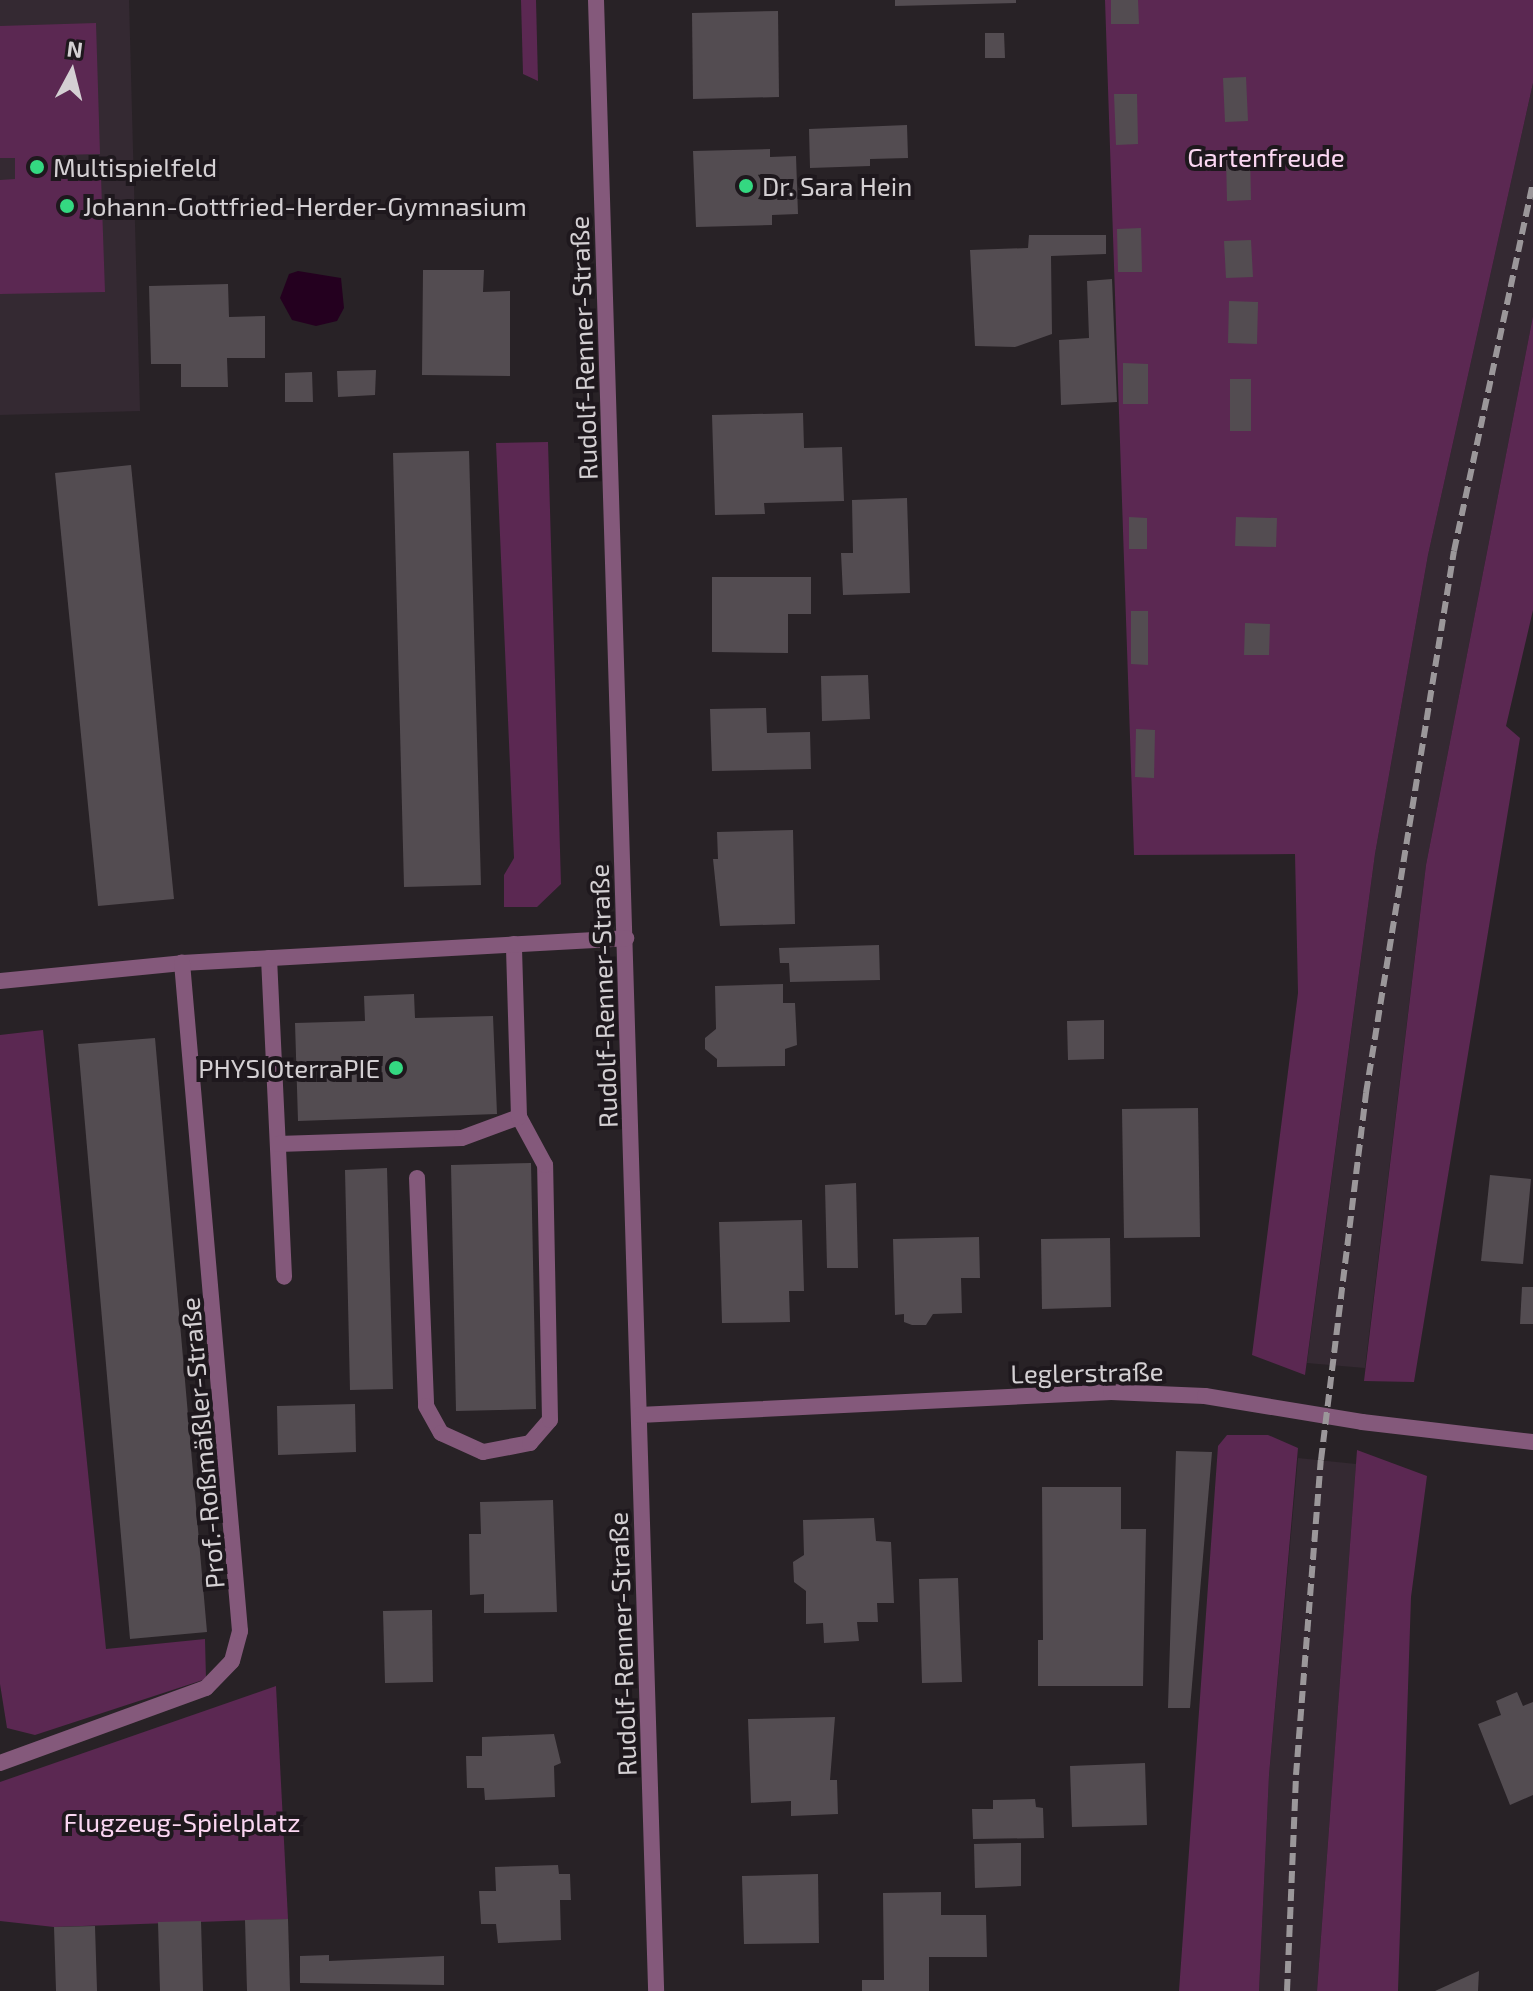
<!DOCTYPE html>
<meta charset="utf-8">
<style>
body{margin:0}
#map{position:relative;width:1533px;height:1991px;overflow:hidden;background:#282226;font-family:"Exo 2",sans-serif}
div>[style]{position:absolute}
[style*='--x']{left:calc(var(--x)*1px);top:calc(var(--y)*1px);width:calc(var(--w)*1px);rotate:calc(var(--a)*1deg)}
.built>*{inset:0;background:#342932}
.green>*{inset:0;background:#5b2852}
.water>*{inset:0;background:#24001f}
.building>*{inset:0;background:#534c51}
.lane>*{height:16px;margin:-8px;padding:0 8px;transform-origin:8px;border-radius:8px;background:#84597b}
.street>*{height:16px;margin:-8px;padding:0 8px;transform-origin:8px;border-radius:8px;background:#84597b}
.rail>*{height:6px;margin-top:-3px;transform-origin:0;background:repeating-linear-gradient(90deg,#9b979a 0 12px,transparent 0 18px)}
.dots>*{width:22px;height:22px;translate:-50% -50%;box-sizing:border-box;border:4px solid #1e181d;border-radius:50%}
span{translate:-50% -50%;white-space:nowrap;text-align:center;line-height:1.15;-webkit-text-stroke:8px #1e181d;paint-order:stroke}
.park-label{font-size:26px;color:#fbd7f2}
.poi-label{font-size:26px;color:#d4d0d3}
.left{translate:0 -50%;text-align:left}
.right{translate:-100% -50%;text-align:right}
.street-label{font-size:26px;color:#d4d0d3}
.north{position:absolute;left:32px;top:32px;width:80px;height:80px;-webkit-text-stroke:6px #1e181d;paint-order:stroke;rotate:7deg;font-size:22px;font-weight:700;line-height:32px;text-align:center;color:#d4d0d3}
.north::after{content:'';display:block;margin:auto;width:28px;height:36px;background:#d4d0d3;clip-path:polygon(50% 0,100% 100%,50% 72%,0 100%)}
</style>
<div id="map">
<div class="built">
<div style="clip-path:polygon(0 0,129px 0,140px 411px,0 415px)"></div>
<div style="clip-path:polygon(1533px 83px,1533px 316px,1426px 865px,1365px 1368px,1307px 1363px,1375px 854px,1428px 555px)"></div>
<div style="clip-path:polygon(1298px 1458px,1356px 1464px,1317px 1991px,1259px 1991px,1269px 1775px)"></div>
</div>
<div class="green">
<div style="clip-path:polygon(521px 0,536px 0,538px 81px,523px 74px)"></div>
<div style="clip-path:polygon(1105px 0,1533px 0,1533px 83px,1428px 555px,1375px 854px,1305px 1375px,1252px 1355px,1298px 993px,1295px 854px,1134px 855px)"></div>
<div style="clip-path:polygon(96px 23px,100px 154px,60px 155px,60px 176px,101px 176px,105px 292px,0 294px,0 180px,15px 179px,15px 158px,0 158px,0 26px)"></div>
<div style="clip-path:polygon(1533px 316px,1533px 610px,1506px 726px,1520px 738px,1414px 1382px,1364px 1381px,1426px 865px)"></div>
<div style="clip-path:polygon(548px 442px,561px 884px,537px 907px,504px 907px,504px 875px,514px 858px,496px 443px)"></div>
<div style="clip-path:polygon(43px 1030px,106px 1649px,205px 1639px,206px 1679px,35px 1735px,7px 1728px,0 1684px,0 1035px)"></div>
<div style="clip-path:polygon(1227px 1435px,1268px 1435px,1298px 1448px,1269px 1775px,1259px 1991px,1179px 1991px,1218px 1446px)"></div>
<div style="clip-path:polygon(1357px 1450px,1427px 1476px,1411px 1597px,1398px 1991px,1317px 1991px)"></div>
<div style="clip-path:polygon(276px 1686px,288px 1919px,54px 1927px,0 1921px,0 1782px)"></div>
</div>
<div class="water">
<div style="clip-path:polygon(298px 271px,341px 278px,344px 308px,337px 321px,316px 326px,292px 320px,280px 298px,289px 274px)"></div>
</div>
<div class="building">
<div style="clip-path:polygon(895px 0,1016px 0,1016px 3px,895px 6px)"></div>
<div style="clip-path:polygon(1111px 0,1138px 0,1139px 24px,1111px 24px)"></div>
<div style="clip-path:polygon(778px 11px,779px 97px,693px 99px,692px 13px)"></div>
<div style="clip-path:polygon(985px 33px,1004px 33px,1005px 58px,985px 58px)"></div>
<div style="clip-path:polygon(1246px 77px,1248px 121px,1225px 122px,1223px 78px)"></div>
<div style="clip-path:polygon(1114px 94px,1137px 94px,1138px 144px,1116px 145px)"></div>
<div style="clip-path:polygon(907px 125px,908px 158px,870px 159px,870px 166px,810px 168px,809px 129px)"></div>
<div style="clip-path:polygon(770px 149px,770px 157px,796px 156px,798px 214px,772px 215px,772px 225px,696px 227px,693px 151px)"></div>
<div style="clip-path:polygon(1250px 155px,1251px 200px,1227px 201px,1226px 156px)"></div>
<div style="clip-path:polygon(1141px 228px,1142px 272px,1118px 272px,1117px 229px)"></div>
<div style="clip-path:polygon(1029px 235px,1106px 235px,1106px 254px,1051px 256px,1052px 334px,1015px 347px,975px 346px,970px 250px,1028px 248px)"></div>
<div style="clip-path:polygon(1251px 240px,1253px 277px,1226px 278px,1224px 241px)"></div>
<div style="clip-path:polygon(423px 270px,484px 270px,483px 292px,510px 291px,510px 376px,422px 375px)"></div>
<div style="clip-path:polygon(1112px 279px,1117px 402px,1061px 405px,1059px 340px,1089px 338px,1087px 281px)"></div>
<div style="clip-path:polygon(228px 284px,229px 317px,265px 316px,265px 358px,227px 358px,228px 387px,181px 387px,181px 364px,151px 364px,149px 286px)"></div>
<div style="clip-path:polygon(1229px 301px,1258px 302px,1257px 344px,1228px 343px)"></div>
<div style="clip-path:polygon(1123px 363px,1148px 364px,1148px 404px,1123px 404px)"></div>
<div style="clip-path:polygon(376px 370px,375px 395px,338px 397px,337px 371px)"></div>
<div style="clip-path:polygon(312px 372px,313px 402px,285px 402px,285px 373px)"></div>
<div style="clip-path:polygon(1230px 379px,1251px 379px,1251px 431px,1230px 431px)"></div>
<div style="clip-path:polygon(803px 413px,804px 448px,842px 447px,844px 501px,764px 503px,765px 514px,715px 515px,712px 415px)"></div>
<div style="clip-path:polygon(469px 451px,481px 885px,404px 887px,393px 453px)"></div>
<div style="clip-path:polygon(131px 465px,174px 899px,98px 906px,55px 473px)"></div>
<div style="clip-path:polygon(907px 498px,910px 593px,843px 595px,841px 553px,853px 553px,852px 500px)"></div>
<div style="clip-path:polygon(1129px 517px,1147px 518px,1147px 549px,1129px 549px)"></div>
<div style="clip-path:polygon(1236px 517px,1277px 518px,1276px 547px,1235px 546px)"></div>
<div style="clip-path:polygon(712px 577px,811px 577px,811px 614px,788px 614px,788px 653px,712px 652px)"></div>
<div style="clip-path:polygon(1131px 611px,1148px 611px,1148px 665px,1131px 664px)"></div>
<div style="clip-path:polygon(1245px 623px,1270px 624px,1269px 655px,1244px 655px)"></div>
<div style="clip-path:polygon(868px 675px,870px 719px,822px 721px,821px 676px)"></div>
<div style="clip-path:polygon(766px 708px,767px 733px,810px 732px,811px 769px,712px 771px,710px 709px)"></div>
<div style="clip-path:polygon(1136px 729px,1155px 730px,1154px 778px,1135px 777px)"></div>
<div style="clip-path:polygon(793px 830px,795px 924px,720px 926px,713px 859px,718px 859px,717px 832px)"></div>
<div style="clip-path:polygon(879px 945px,880px 980px,790px 982px,789px 963px,780px 963px,779px 948px)"></div>
<div style="clip-path:polygon(783px 984px,783px 1003px,795px 1003px,797px 1045px,785px 1049px,785px 1066px,717px 1067px,717px 1059px,705px 1049px,705px 1038px,716px 1029px,715px 986px)"></div>
<div style="clip-path:polygon(414px 994px,415px 1018px,493px 1016px,497px 1114px,298px 1121px,295px 1023px,365px 1021px,364px 996px)"></div>
<div style="clip-path:polygon(1104px 1020px,1104px 1059px,1068px 1060px,1067px 1021px)"></div>
<div style="clip-path:polygon(155px 1038px,207px 1632px,130px 1639px,78px 1044px)"></div>
<div style="clip-path:polygon(1198px 1108px,1200px 1237px,1124px 1238px,1122px 1109px)"></div>
<div style="clip-path:polygon(531px 1163px,536px 1409px,456px 1411px,451px 1165px)"></div>
<div style="clip-path:polygon(387px 1168px,393px 1389px,350px 1390px,345px 1170px)"></div>
<div style="clip-path:polygon(1490px 1175px,1531px 1179px,1523px 1264px,1481px 1261px)"></div>
<div style="clip-path:polygon(856px 1183px,858px 1268px,827px 1268px,825px 1185px)"></div>
<div style="clip-path:polygon(802px 1220px,804px 1291px,789px 1291px,790px 1322px,722px 1323px,719px 1222px)"></div>
<div style="clip-path:polygon(979px 1237px,980px 1278px,961px 1278px,962px 1313px,933px 1314px,926px 1325px,912px 1325px,904px 1322px,904px 1314px,895px 1315px,893px 1239px)"></div>
<div style="clip-path:polygon(1110px 1238px,1111px 1307px,1042px 1309px,1041px 1239px)"></div>
<div style="clip-path:polygon(1522px 1287px,1533px 1287px,1533px 1324px,1520px 1324px)"></div>
<div style="clip-path:polygon(355px 1404px,356px 1452px,278px 1455px,277px 1406px)"></div>
<div style="clip-path:polygon(1176px 1451px,1212px 1452px,1190px 1708px,1168px 1708px)"></div>
<div style="clip-path:polygon(1042px 1487px,1121px 1487px,1121px 1529px,1146px 1529px,1143px 1686px,1038px 1686px,1038px 1640px,1043px 1640px)"></div>
<div style="clip-path:polygon(553px 1500px,557px 1612px,484px 1613px,484px 1594px,470px 1595px,469px 1534px,481px 1534px,480px 1502px)"></div>
<div style="clip-path:polygon(874px 1518px,876px 1541px,891px 1542px,894px 1603px,877px 1603px,878px 1622px,857px 1622px,859px 1641px,824px 1643px,823px 1623px,806px 1624px,806px 1591px,794px 1582px,793px 1562px,804px 1555px,803px 1520px)"></div>
<div style="clip-path:polygon(958px 1578px,962px 1682px,922px 1683px,919px 1579px)"></div>
<div style="clip-path:polygon(432px 1610px,433px 1682px,385px 1683px,383px 1611px)"></div>
<div style="clip-path:polygon(1517px 1692px,1523px 1706px,1533px 1702px,1533px 1795px,1510px 1805px,1478px 1724px,1501px 1715px,1496px 1701px)"></div>
<div style="clip-path:polygon(835px 1717px,830px 1780px,837px 1780px,838px 1814px,791px 1816px,791px 1801px,751px 1803px,748px 1719px)"></div>
<div style="clip-path:polygon(554px 1734px,561px 1763px,554px 1766px,555px 1797px,485px 1800px,484px 1788px,467px 1788px,466px 1756px,482px 1756px,482px 1737px)"></div>
<div style="clip-path:polygon(1145px 1763px,1147px 1825px,1072px 1827px,1070px 1766px)"></div>
<div style="clip-path:polygon(1035px 1799px,1036px 1807px,1043px 1808px,1044px 1838px,973px 1839px,972px 1809px,993px 1809px,993px 1800px)"></div>
<div style="clip-path:polygon(1021px 1843px,1021px 1886px,975px 1888px,974px 1844px)"></div>
<div style="clip-path:polygon(558px 1865px,559px 1874px,570px 1874px,571px 1900px,560px 1900px,561px 1940px,498px 1943px,496px 1924px,481px 1924px,479px 1891px,496px 1891px,495px 1867px)"></div>
<div style="clip-path:polygon(818px 1874px,819px 1943px,744px 1944px,742px 1876px)"></div>
<div style="clip-path:polygon(941px 1892px,941px 1915px,986px 1915px,987px 1957px,929px 1957px,929px 1991px,862px 1991px,862px 1980px,884px 1980px,883px 1893px)"></div>
<div style="clip-path:polygon(288px 1919px,290px 1991px,247px 1991px,245px 1920px)"></div>
<div style="clip-path:polygon(201px 1921px,203px 1991px,160px 1991px,158px 1922px)"></div>
<div style="clip-path:polygon(95px 1926px,97px 1991px,56px 1991px,54px 1927px)"></div>
<div style="clip-path:polygon(329px 1955px,329px 1961px,444px 1956px,444px 1985px,300px 1983px,300px 1956px)"></div>
<div style="clip-path:polygon(1479px 1971px,1478px 1991px,1435px 1991px)"></div>
</div>
<div class="lane">
<div style="--x:269;--y:958;--w:319;--a:87.3"></div>
<div style="--x:278;--y:1144;--w:184;--a:-1.9"></div>
<div style="--x:462;--y:1138;--w:61;--a:-20.2"></div>
<div style="--x:417;--y:1178;--w:228;--a:87.7"></div>
<div style="--x:426;--y:1406;--w:31;--a:61"></div>
<div style="--x:441;--y:1433;--w:46;--a:24.3"></div>
<div style="--x:483;--y:1452;--w:48;--a:-10.8"></div>
<div style="--x:530;--y:1443;--w:30;--a:-49"></div>
<div style="--x:550;--y:1420;--w:255;--a:-91.1"></div>
<div style="--x:545;--y:1165;--w:55;--a:-118.4"></div>
<div style="--x:519;--y:1117;--w:173;--a:-91.7"></div>
</div>
<div class="street">
<div style="--x:596;--y:0;--w:1992;--a:88.27"></div>
<div style="--x:0;--y:981;--w:183;--a:-5.6"></div>
<div style="--x:182;--y:963;--w:445;--a:-3.2"></div>
<div style="--x:639;--y:1415;--w:473;--a:-2.8"></div>
<div style="--x:1111;--y:1392;--w:94;--a:2.4"></div>
<div style="--x:1205;--y:1396;--w:159;--a:9.4"></div>
<div style="--x:1362;--y:1422;--w:172;--a:6.7"></div>
<div style="--x:0;--y:1763;--w:219;--a:-20"></div>
<div style="--x:206;--y:1688;--w:37;--a:-46"></div>
<div style="--x:232;--y:1661;--w:31;--a:-75"></div>
<div style="--x:240;--y:1631;--w:671;--a:-94.96"></div>
</div>
<div class="rail">
<div style="--x:1287;--y:1991;--w:216;--a:-87.6"></div>
<div style="--x:1296;--y:1775;--w:316;--a:-85.5"></div>
<div style="--x:1321;--y:1460;--w:370;--a:-83"></div>
<div style="--x:1366;--y:1093;--w:549;--a:-80.78"></div>
<div style="--x:1454;--y:551;--w:378;--a:-77.9"></div>
</div>
<div class="dots">
<div style="left:37px;top:167px;background:#34d881"></div>
<div style="left:746px;top:186px;background:#34d881"></div>
<div style="left:67px;top:206px;background:#34d881"></div>
<div style="left:396px;top:1068px;background:#34d881"></div>
</div>
<div class="park-label">
<span style="left:1266px;top:157px">Gartenfreude</span>
<span style="left:182px;top:1822px">Flugzeug-Spielplatz</span>
</div>
<div class="poi-label">
<span class="left" style="left:53px;top:167px">Multispielfeld</span>
<span class="left" style="left:762px;top:186px">Dr. Sara Hein</span>
<span class="left" style="left:83px;top:206px">Johann-Gottfried-Herder-Gymnasium</span>
<span class="right" style="left:380px;top:1068px">PHYSIOterraPIE</span>
</div>
<div class="street-label">
<span style="left:583px;top:348px;rotate:-92deg">Rudolf-Renner-Straße</span>
<span style="left:603px;top:996px;rotate:-92deg">Rudolf-Renner-Straße</span>
<span style="left:1087px;top:1372px;rotate:-1deg">Leglerstraße</span>
<span style="left:202px;top:1443px;rotate:-95deg">Prof.-Roßmäßler-Straße</span>
<span style="left:622px;top:1644px;rotate:-92deg">Rudolf-Renner-Straße</span>
</div>
<div class="north">N</div>
</div>
